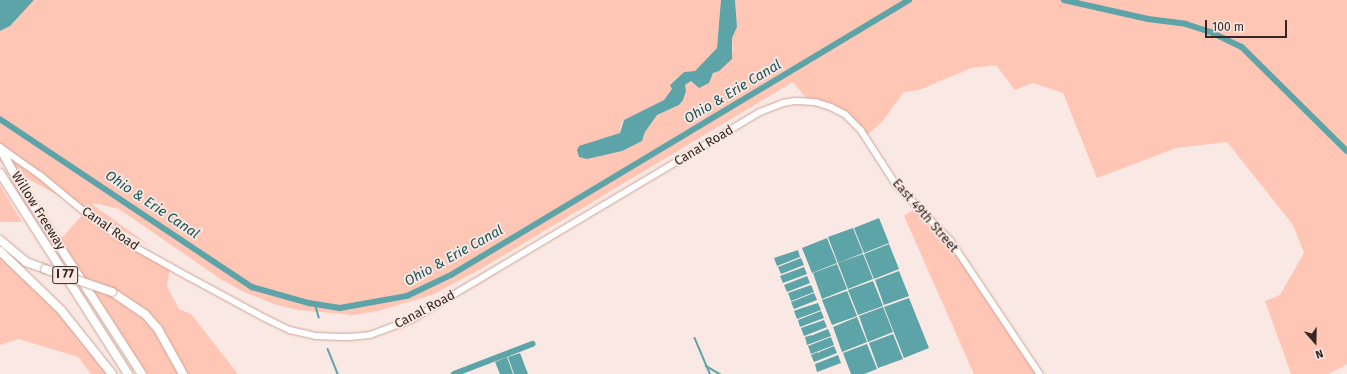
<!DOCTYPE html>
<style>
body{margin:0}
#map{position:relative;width:1347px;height:374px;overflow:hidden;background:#f9e8e3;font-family:"Fira Sans",sans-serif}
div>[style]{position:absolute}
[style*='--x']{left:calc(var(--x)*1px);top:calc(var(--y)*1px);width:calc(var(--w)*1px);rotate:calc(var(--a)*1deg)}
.green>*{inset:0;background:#ffc6b5}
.water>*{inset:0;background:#5ca4a8}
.stream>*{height:1.5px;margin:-0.75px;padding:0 0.75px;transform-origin:0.75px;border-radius:0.75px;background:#5ca4a8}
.canal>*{height:5.5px;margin:-2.75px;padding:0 2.75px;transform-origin:2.75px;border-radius:2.75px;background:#5ca4a8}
.roads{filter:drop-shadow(0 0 1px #cca599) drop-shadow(0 0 1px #cca599)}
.tertiary>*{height:5.5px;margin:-2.75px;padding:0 2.75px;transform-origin:2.75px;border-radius:2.75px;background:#fff}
.motorway>*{height:8px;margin:-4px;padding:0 4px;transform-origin:4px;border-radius:4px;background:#fff}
.bridges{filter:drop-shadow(0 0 1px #cca599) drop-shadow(0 0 1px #cca599)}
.motorway-bridge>*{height:8px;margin:-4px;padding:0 4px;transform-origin:4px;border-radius:4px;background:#fff}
span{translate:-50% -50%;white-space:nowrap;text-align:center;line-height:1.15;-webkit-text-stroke:3.5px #f9e8e3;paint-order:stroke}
.shield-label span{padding:1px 3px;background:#f9e8e3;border:1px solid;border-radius:3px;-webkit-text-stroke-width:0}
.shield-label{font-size:12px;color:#352621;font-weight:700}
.street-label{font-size:13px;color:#352621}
.water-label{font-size:14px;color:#175559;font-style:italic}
.north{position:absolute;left:1295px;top:322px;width:40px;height:40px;-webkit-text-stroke:3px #f9e8e3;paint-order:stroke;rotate:160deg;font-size:11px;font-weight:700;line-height:16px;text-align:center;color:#352621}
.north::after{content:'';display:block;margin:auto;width:14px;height:18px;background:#352621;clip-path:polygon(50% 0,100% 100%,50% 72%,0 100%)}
.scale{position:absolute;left:1205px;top:20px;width:82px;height:18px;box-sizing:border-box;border:2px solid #352621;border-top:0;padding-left:5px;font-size:12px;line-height:14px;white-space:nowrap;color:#352621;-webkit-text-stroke:3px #f9e8e3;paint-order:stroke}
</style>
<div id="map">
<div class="green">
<div style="clip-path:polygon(34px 0,722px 0,717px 48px,695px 71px,684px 72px,670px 84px,673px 89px,664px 100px,622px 122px,620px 131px,630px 146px,644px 137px,645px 132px,657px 115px,679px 105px,685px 85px,691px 81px,696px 84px,710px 78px,733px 50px,732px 38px,737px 27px,735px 0,1347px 0,1347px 364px,1328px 374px,1291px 374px,1265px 301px,1280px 295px,1304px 253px,1293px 225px,1227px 142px,1176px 148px,1097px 178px,1063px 93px,1033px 83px,1015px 90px,996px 65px,971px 68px,919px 90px,904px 92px,882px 122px,866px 136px,845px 114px,809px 102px,793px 82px,479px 270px,432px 295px,378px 311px,353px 315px,298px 310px,274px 304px,244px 292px,222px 280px,119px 209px,94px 203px,93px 205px,149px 245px,21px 175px,0 161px,0 31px,10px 26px)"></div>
<div style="clip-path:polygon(0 185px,22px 222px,0 222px)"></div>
<div style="clip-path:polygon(917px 207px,951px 241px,1040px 374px,974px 374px,904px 216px)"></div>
<div style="clip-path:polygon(85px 212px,126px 242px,170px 267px,167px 286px,179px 309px,191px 314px,238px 374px,142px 374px,57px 243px)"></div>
<div style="clip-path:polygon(0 251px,61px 310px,112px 374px,91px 374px,78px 357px,19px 339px,0 345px)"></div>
</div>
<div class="water">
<div style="clip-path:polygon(0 0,34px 0,10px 26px,0 31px)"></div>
<div style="clip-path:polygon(721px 0,735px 0,737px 27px,732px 38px,732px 59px,719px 71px,713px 73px,709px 83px,699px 88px,691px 81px,685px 85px,686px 91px,683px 100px,679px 105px,657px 115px,645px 132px,642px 141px,622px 151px,587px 159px,579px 157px,577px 150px,579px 146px,620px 133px,624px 120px,664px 100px,672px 89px,670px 85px,684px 72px,695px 71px,717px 48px)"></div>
<div style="clip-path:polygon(879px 218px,889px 243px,864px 253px,854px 228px)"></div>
<div style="clip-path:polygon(853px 228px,863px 253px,838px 263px,828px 237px)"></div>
<div style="clip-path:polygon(827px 238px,837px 263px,812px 273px,802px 248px)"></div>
<div style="clip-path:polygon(889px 244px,899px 269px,874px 279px,864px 254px)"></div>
<div style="clip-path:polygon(798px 250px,800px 257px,777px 266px,774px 258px)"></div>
<div style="clip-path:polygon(863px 254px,873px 279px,848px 289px,838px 263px)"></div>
<div style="clip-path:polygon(801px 258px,804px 265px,781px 274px,778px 267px)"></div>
<div style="clip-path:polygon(837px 264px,847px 289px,822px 299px,813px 273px)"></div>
<div style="clip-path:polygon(804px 267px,807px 274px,783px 283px,780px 276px)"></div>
<div style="clip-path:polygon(899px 271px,909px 296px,884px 305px,875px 280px)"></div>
<div style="clip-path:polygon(807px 276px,810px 283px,787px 292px,784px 285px)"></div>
<div style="clip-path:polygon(873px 281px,883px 306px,858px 315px,848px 290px)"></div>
<div style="clip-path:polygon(811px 285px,814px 292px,791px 301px,788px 293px)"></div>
<div style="clip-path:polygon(847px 291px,857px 316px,832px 325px,822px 300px)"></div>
<div style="clip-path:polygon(814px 293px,817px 300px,794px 309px,791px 302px)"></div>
<div style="clip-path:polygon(909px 298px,929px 348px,904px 358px,884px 307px)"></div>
<div style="clip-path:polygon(818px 303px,821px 310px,797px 319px,794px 311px,802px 308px,803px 310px,802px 308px)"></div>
<div style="clip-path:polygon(883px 307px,893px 332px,868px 342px,859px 316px)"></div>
<div style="clip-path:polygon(821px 311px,824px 318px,800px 327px,798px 320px)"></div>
<div style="clip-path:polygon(857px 317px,867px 342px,842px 352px,833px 327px)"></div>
<div style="clip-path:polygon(824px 320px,827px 327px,804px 336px,801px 328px)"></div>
<div style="clip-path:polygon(828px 329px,831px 336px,807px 345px,805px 337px,812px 335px,813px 336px,813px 335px)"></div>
<div style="clip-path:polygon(893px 334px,903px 359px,878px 368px,869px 343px)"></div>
<div style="clip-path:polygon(831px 337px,834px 345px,811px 354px,808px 346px)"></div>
<div style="clip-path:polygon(867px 344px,877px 369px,864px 374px,851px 374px,843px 353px)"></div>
<div style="clip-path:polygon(834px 346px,837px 353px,814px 362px,811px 355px,818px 352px,819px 354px,819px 352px)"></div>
<div style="clip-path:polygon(520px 353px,528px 374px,514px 374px,508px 357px)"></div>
<div style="clip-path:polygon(838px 355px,841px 363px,817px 372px,815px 364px)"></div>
<div style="clip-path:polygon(507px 357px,513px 374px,500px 374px,495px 362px)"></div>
</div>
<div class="stream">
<div style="--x:315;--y:303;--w:15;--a:74"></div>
<div style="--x:695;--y:338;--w:39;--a:67"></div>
<div style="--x:328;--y:349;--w:27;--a:68"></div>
<div style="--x:706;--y:366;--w:16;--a:30"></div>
</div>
<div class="canal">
<div style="--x:1064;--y:0;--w:86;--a:12.7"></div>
<div style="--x:1148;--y:19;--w:38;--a:7"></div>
<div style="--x:1186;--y:24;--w:26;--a:18"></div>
<div style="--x:1211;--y:32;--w:34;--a:26"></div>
<div style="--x:1242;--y:47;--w:148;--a:44.7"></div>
<div style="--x:0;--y:119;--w:303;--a:33.7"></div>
<div style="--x:252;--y:287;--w:59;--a:15.7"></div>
<div style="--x:309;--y:303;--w:31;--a:9"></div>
<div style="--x:340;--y:308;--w:68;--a:-10.2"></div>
<div style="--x:407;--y:296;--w:49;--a:-25.5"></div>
<div style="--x:451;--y:275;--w:534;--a:-30.98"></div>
<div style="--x:454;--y:374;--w:84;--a:-21"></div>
</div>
<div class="roads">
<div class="tertiary">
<div style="--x:0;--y:147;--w:49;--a:35"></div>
<div style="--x:40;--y:175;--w:58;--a:39.4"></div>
<div style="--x:85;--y:212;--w:51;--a:36.2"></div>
<div style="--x:126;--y:242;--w:72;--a:29.1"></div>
<div style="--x:189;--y:277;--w:84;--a:28.4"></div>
<div style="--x:263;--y:317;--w:30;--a:26"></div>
<div style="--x:290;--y:330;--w:27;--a:13"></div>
<div style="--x:316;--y:336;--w:33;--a:2"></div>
<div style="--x:349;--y:337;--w:21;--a:-5"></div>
<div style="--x:370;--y:335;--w:44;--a:-20.1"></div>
<div style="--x:411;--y:320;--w:406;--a:-30.8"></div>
<div style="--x:760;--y:112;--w:25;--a:-21"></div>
<div style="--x:783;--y:103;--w:12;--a:-9"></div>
<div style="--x:795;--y:101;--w:20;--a:3"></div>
<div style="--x:815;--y:102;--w:17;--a:17"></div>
<div style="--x:831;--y:107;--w:16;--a:27"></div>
<div style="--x:845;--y:114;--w:23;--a:45"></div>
<div style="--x:861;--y:130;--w:64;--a:57.1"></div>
<div style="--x:896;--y:184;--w:79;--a:46"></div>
<div style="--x:951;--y:241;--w:160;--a:56.2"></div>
</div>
<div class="motorway">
<div style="--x:0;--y:148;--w:46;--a:61.2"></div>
<div style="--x:22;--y:188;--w:221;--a:57.2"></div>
<div style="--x:0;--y:173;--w:238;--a:57.5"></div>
<div style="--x:0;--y:240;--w:34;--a:40"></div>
<div style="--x:26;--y:262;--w:20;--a:20"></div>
<div style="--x:0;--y:251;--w:85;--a:44"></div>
<div style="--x:61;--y:310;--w:82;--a:51.4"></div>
<div style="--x:112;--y:292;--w:40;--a:34"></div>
<div style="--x:145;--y:314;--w:20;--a:49"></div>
<div style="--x:158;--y:329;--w:51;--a:60.9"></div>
</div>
</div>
<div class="bridges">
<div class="motorway-bridge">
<div style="--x:45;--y:269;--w:71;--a:18.9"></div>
</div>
</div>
<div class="shield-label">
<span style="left:65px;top:275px">I 77</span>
</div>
<div class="street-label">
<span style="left:704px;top:146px;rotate:-31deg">Canal Road</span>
<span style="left:38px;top:211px;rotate:58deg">Willow Freeway</span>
<span style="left:925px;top:216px;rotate:49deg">East 49th Street</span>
<span style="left:110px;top:229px;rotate:35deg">Canal Road</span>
<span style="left:425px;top:310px;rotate:-28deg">Canal Road</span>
</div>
<div class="water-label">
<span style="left:733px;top:92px;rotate:-31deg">Ohio &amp; Erie Canal</span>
<span style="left:152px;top:205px;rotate:34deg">Ohio &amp; Erie Canal</span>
<span style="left:454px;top:256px;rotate:-29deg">Ohio &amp; Erie Canal</span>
</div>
<div class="north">N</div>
<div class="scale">100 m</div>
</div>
